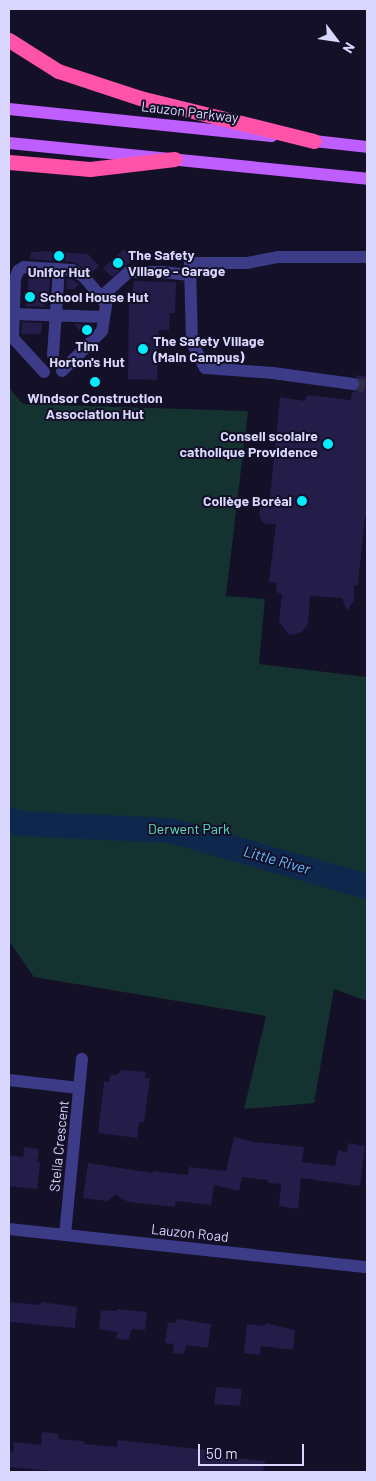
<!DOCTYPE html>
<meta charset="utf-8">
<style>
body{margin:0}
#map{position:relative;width:376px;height:1481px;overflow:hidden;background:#131028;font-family:Barlow,sans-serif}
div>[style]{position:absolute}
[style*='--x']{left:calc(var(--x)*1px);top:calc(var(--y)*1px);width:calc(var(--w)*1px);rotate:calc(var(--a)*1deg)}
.green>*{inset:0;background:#133230}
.river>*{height:25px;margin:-12.5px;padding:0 12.5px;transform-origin:12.5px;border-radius:12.5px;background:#0e284d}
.building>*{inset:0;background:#241c49}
.minor-tunnel>*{height:12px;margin-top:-6px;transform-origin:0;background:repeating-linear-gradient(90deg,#312e48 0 12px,transparent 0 18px)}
.minor>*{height:12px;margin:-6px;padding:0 6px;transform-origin:6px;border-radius:6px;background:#3b3b87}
.major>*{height:12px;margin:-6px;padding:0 6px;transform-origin:6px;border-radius:6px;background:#be5eff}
.highway>*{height:15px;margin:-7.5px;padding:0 7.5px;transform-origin:7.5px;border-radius:7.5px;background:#ff52a9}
.dots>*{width:14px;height:14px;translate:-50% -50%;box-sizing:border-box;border:2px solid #131028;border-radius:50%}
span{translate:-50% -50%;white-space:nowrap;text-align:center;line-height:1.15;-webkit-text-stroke:4px #131028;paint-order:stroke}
.street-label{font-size:14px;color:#dad7ff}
.poi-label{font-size:14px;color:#dad7ff;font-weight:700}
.left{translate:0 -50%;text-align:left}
.right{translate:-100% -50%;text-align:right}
.park-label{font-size:14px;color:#61e1bd}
.water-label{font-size:15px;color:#65bcff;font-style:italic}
.frame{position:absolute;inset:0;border:10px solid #dad7ff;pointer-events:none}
.north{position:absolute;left:311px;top:15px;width:50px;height:50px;-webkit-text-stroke:4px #131028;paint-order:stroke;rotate:121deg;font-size:14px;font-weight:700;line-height:20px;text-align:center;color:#dad7ff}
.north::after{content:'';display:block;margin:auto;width:18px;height:22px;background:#dad7ff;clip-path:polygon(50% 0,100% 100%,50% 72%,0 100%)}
.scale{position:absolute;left:198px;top:1444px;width:106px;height:22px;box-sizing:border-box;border:2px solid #dad7ff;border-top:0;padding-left:6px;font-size:15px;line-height:18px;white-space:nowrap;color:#dad7ff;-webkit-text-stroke:4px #131028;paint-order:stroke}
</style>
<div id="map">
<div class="green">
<div style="clip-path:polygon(9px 388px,23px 404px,248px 411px,226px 596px,265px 599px,259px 664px,367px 677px,367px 1001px,334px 989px,314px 1103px,244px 1109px,266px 1016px,34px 977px,9px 941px)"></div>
</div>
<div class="river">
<div style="--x:9;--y:819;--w:10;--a:24"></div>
<div style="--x:18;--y:823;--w:152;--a:2.6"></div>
<div style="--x:170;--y:830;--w:205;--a:15.9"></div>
</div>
<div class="building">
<div style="clip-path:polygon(124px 249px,134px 259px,112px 277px,103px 268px)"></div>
<div style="clip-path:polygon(40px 251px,88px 254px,99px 266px,92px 273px,73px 262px,30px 259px,31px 252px,40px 252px)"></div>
<div style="clip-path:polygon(29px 275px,50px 277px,48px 304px,44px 304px,44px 306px,48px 307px,22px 306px,26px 305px)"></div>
<div style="clip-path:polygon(67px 278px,70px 278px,79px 284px,74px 289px,66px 289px)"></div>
<div style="clip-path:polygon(134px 281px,176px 282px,175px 313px,170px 313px,169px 330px,159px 330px,157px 380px,128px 379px,129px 295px,132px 295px)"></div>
<div style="clip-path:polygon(22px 322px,42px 323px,41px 334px,21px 334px)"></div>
<div style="clip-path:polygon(74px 324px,95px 325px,85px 337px)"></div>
<div style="clip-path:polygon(354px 375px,367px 377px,367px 517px,365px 517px,358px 585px,354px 585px,354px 600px,347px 611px,342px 598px,310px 596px,308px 624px,303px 631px,295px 635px,288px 634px,279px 622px,282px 594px,276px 592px,277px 583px,269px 582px,276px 524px,266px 524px,262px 521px,259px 514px,260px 507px,270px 497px,280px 397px,305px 401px,307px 395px,351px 400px,352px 392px,356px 391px,361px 386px,360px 381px)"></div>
<div style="clip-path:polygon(122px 1070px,146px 1072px,145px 1078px,150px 1078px,144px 1122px,139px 1122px,137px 1138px,98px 1133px,104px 1082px,109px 1082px,110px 1075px,116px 1075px)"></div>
<div style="clip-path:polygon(234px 1137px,255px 1142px,304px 1147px,302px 1162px,335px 1166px,338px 1150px,347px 1152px,348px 1143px,365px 1146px,360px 1186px,301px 1178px,298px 1209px,279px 1206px,281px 1184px,268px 1183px,268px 1180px,242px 1177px,239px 1191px,214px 1185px,211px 1205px,176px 1201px,175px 1207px,130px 1202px,121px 1199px,117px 1194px,107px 1201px,83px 1198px,88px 1163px,153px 1173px,153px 1171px,188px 1175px,189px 1167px,226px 1171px)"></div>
<div style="clip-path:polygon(24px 1147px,39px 1149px,37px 1162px,40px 1163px,37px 1189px,9px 1186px,9px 1155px,23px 1157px)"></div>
<div style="clip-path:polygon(9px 1302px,41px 1305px,41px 1302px,77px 1307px,75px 1328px,9px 1322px)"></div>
<div style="clip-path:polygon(117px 1309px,147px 1312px,145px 1330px,132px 1329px,128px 1340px,116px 1339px,117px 1332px,99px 1329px,101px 1310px,117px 1311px)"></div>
<div style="clip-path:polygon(177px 1319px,211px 1324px,208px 1348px,186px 1345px,184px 1354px,173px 1353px,174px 1344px,165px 1343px,168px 1322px,176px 1323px)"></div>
<div style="clip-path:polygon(265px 1323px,295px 1330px,293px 1350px,261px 1346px,260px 1355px,244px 1353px,247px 1324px,265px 1326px)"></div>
<div style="clip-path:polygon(216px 1387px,242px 1389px,240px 1406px,214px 1404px)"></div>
<div style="clip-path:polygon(42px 1432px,59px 1434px,58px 1439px,84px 1441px,84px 1444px,117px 1447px,118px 1440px,137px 1442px,214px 1451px,214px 1456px,265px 1461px,263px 1472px,63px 1472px,9px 1467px,9px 1451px,13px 1452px,14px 1442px,41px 1445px)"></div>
</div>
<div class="minor-tunnel">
<div style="--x:353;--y:384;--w:14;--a:8"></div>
</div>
<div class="minor">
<div style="--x:14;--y:314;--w:90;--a:1.9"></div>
<div style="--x:53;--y:355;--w:86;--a:-86"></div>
<div style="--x:62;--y:371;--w:57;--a:-45"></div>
<div style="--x:102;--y:331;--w:26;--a:-81"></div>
<div style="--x:106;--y:305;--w:9;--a:-122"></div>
<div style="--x:44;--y:372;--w:46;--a:-132.4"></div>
<div style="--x:13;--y:338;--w:59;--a:-88.1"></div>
<div style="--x:15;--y:279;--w:9;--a:-69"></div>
<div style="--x:18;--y:271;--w:7;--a:-34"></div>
<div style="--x:24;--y:267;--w:48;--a:3.6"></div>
<div style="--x:72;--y:270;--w:13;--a:29"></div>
<div style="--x:83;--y:276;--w:28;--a:49"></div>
<div style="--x:101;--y:297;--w:38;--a:-42"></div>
<div style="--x:129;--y:272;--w:33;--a:0"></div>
<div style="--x:162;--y:272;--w:28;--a:6"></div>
<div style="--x:353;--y:384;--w:81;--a:-172.2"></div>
<div style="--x:273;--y:373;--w:68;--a:-175.8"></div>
<div style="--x:205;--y:368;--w:29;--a:-117"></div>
<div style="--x:192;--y:342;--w:79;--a:-91.5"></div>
<div style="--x:190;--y:263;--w:57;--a:0"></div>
<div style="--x:247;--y:263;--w:32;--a:-11"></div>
<div style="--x:278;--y:257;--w:89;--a:0"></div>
<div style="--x:9;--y:1080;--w:70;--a:6.5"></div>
<div style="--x:9;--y:1229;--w:360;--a:6.1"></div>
<div style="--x:65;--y:1235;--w:177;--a:-84.5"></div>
</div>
<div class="major">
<div style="--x:9;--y:109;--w:264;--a:5.9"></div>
<div style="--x:305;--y:140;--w:62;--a:6.4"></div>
<div style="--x:9;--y:143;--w:360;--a:5.7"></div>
</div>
<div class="highway">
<div style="--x:9;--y:40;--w:58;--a:32.3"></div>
<div style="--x:58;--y:71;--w:86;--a:18.2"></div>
<div style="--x:140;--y:98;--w:179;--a:13.9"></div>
<div style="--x:9;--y:162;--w:81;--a:4.9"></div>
<div style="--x:90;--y:169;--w:85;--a:-6.8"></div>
</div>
<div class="dots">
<div style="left:59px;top:256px;background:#03edff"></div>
<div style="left:118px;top:263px;background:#03edff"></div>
<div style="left:30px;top:297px;background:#03edff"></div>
<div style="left:87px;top:330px;background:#03edff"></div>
<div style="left:143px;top:349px;background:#03edff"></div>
<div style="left:95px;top:382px;background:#03edff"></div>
<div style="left:328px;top:444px;background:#03edff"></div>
<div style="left:302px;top:501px;background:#03edff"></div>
</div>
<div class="street-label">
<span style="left:190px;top:112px;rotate:7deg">Lauzon Parkway</span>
<span style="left:59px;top:1146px;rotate:-84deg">Stella Crescent</span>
<span style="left:190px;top:1233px;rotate:6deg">Lauzon Road</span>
</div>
<div class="poi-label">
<span class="left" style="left:128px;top:263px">The Safety<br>Village - Garage</span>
<span style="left:59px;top:272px">Unifor Hut</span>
<span class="left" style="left:40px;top:297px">School House Hut</span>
<span class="left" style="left:153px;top:349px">The Safety Village<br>(Main Campus)</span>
<span style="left:87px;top:354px">Tim<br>Horton's Hut</span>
<span style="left:95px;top:406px">Windsor Construction<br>Association Hut</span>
<span class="right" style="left:318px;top:444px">Conseil scolaire<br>catholique Providence</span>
<span class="right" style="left:292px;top:501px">Collège Boréal</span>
</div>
<div class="park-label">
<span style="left:189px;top:829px">Derwent Park</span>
</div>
<div class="water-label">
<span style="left:277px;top:860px;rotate:16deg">Little River</span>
</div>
<div class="frame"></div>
<div class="north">N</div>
<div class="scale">50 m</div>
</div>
